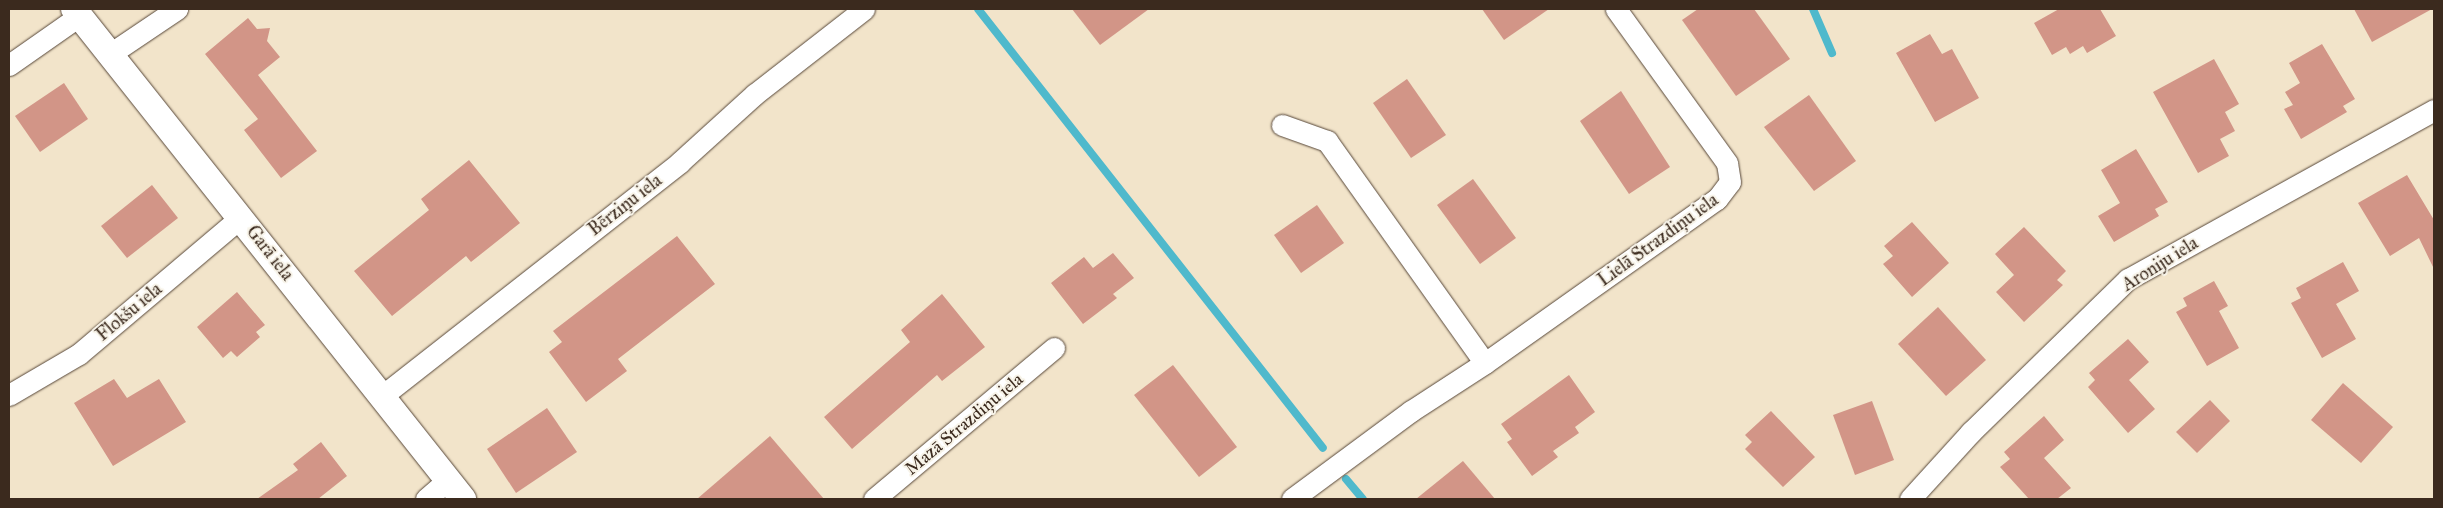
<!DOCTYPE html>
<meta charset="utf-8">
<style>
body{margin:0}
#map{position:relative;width:2443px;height:508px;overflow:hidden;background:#f2e4ca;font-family:"IM FELL Great Primer",serif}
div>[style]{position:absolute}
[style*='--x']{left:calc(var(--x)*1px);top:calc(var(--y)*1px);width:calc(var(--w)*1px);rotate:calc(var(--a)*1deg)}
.stream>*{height:8px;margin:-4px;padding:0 4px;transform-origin:4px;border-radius:4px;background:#4fb9cc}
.building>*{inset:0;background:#d29587}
.roads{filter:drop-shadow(0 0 1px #564638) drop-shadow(0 0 1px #564638)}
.minor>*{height:21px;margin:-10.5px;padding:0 10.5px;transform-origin:10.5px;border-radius:10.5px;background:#fff}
.tertiary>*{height:26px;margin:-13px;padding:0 13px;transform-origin:13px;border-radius:13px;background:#fff}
span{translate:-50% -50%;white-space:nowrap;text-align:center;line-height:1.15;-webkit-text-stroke:4px #f7f3e8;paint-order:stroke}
.street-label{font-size:18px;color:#3b2a1e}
.frame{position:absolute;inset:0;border:10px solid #3b2a1e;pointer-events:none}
</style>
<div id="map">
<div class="stream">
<div style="--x:978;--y:9;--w:558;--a:51.84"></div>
<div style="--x:1813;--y:9;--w:48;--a:66.6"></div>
<div style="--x:1346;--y:479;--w:26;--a:50"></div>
</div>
<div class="building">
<div style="clip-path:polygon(1072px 9px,1149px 9px,1100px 45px)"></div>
<div style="clip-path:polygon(1482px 9px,1549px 9px,1504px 40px)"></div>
<div style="clip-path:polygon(1698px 9px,1754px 9px,1790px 59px,1736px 96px,1682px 20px)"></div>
<div style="clip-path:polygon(2059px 9px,2100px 9px,2116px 36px,2087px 53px,2083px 46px,2070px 54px,2066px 47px,2052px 55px,2034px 23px)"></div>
<div style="clip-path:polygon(2354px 9px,2432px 9px,2372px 42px)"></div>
<div style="clip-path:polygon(248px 18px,257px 29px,270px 28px,267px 41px,280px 57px,258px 75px,317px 151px,281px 178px,244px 130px,258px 119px,205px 54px)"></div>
<div style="clip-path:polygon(1930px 34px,1942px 54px,1952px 49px,1979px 98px,1935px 122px,1896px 53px)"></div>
<div style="clip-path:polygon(2322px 44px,2355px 99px,2343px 106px,2347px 112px,2301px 139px,2284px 109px,2293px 105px,2285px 92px,2300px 83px,2289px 63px)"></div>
<div style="clip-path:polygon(2214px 59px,2239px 104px,2225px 112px,2235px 131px,2220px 139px,2229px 156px,2198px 173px,2153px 92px)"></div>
<div style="clip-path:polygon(1407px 79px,1446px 135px,1411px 158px,1373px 103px)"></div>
<div style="clip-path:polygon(64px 83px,88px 119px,40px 152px,15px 116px)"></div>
<div style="clip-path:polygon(1621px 91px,1670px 167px,1629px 194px,1580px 121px)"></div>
<div style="clip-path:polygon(1809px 95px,1856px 161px,1814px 191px,1764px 127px)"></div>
<div style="clip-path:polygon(2136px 149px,2168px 202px,2155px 209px,2159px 216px,2114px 242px,2098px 216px,2120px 203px,2101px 170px)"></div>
<div style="clip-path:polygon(469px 160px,520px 223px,471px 262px,466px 256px,392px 316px,354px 271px,429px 210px,421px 199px)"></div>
<div style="clip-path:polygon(2407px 175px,2434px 220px,2434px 269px,2419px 238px,2390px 256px,2358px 203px)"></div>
<div style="clip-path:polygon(1473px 179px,1516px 238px,1480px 264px,1437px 205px)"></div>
<div style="clip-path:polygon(152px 185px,178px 218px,127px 258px,101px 226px)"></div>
<div style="clip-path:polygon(1317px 205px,1344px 243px,1301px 273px,1274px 235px)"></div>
<div style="clip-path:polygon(1912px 222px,1949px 263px,1912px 297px,1883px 264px,1893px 256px,1884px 246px)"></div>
<div style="clip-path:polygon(2024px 227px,2066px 271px,2057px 280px,2063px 285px,2024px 322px,1996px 292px,2014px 275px,1995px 254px)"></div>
<div style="clip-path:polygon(677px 236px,715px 284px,618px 359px,627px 371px,586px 402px,549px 352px,562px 342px,553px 331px)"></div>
<div style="clip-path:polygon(1113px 253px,1134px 278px,1113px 294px,1117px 298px,1083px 324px,1051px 283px,1084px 257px,1093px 268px)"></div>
<div style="clip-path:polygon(2343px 262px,2359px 291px,2336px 304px,2356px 339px,2322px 358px,2291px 303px,2301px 298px,2296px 288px)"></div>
<div style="clip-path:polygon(2214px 281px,2228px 306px,2219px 311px,2239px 348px,2207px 366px,2176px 312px,2187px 306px,2183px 298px)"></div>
<div style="clip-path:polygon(237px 292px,265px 325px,256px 332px,260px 337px,237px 357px,231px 351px,223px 358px,197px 327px)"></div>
<div style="clip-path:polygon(942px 294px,985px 347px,942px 381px,937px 375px,852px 449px,824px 417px,910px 342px,901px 330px)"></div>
<div style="clip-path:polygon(1938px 307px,1986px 360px,1946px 396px,1898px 344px)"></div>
<div style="clip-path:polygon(2128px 339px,2149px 362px,2129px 380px,2155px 409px,2128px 433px,2088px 387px,2095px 380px,2089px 373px)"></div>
<div style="clip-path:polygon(1173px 365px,1237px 447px,1199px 477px,1134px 395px)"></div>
<div style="clip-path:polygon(1569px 375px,1595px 412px,1575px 427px,1579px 433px,1553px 451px,1558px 457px,1532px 476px,1507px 442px,1512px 439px,1501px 424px)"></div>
<div style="clip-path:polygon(114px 379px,127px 398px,159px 379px,186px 422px,113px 466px,74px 403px)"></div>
<div style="clip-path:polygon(2343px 383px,2393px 427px,2361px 463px,2311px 420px)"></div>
<div style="clip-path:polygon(2210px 400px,2230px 421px,2197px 453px,2176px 432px)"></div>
<div style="clip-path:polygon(1872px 401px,1894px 460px,1855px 475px,1833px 415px)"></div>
<div style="clip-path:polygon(547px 408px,577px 452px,516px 493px,487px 449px)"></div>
<div style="clip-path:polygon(1771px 411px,1815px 457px,1783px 487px,1745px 449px,1752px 442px,1745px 435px)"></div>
<div style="clip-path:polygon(2044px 416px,2064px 440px,2044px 458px,2071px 488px,2057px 499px,2029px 499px,2000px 467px,2010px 459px,2004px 452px)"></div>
<div style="clip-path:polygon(770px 436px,824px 499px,697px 499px)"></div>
<div style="clip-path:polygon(321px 442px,347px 476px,318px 499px,257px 499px,298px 470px,293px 464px)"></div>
<div style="clip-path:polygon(1463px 461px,1495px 499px,1416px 499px)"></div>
</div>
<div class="roads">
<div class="minor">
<div style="--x:110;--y:54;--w:81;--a:-33.9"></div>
<div style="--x:9;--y:65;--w:85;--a:-35"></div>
<div style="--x:1282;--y:125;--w:48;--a:19.6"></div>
<div style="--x:1327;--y:141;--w:272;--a:54.6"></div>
<div style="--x:9;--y:395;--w:81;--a:-30.4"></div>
<div style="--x:79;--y:354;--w:212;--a:-40.2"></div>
<div style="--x:382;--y:396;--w:379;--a:-38.1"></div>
<div style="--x:680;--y:162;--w:101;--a:-42.2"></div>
<div style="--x:755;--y:94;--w:138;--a:-37.9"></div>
<div style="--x:426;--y:499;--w:29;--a:-41"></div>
<div style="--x:874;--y:499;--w:235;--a:-40"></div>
<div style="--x:1292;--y:499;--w:148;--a:-36.5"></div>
<div style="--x:1411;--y:411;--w:88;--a:-33"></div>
<div style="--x:1485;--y:363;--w:284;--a:-35.3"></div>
<div style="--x:1717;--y:199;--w:21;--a:-53"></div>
<div style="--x:1730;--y:182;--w:19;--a:-99"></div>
<div style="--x:1727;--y:163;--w:190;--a:-125.8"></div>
<div style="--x:1910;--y:499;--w:91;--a:-47.7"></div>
<div style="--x:1971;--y:432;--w:219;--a:-44.3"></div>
<div style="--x:2128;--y:279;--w:350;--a:-28.9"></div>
</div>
<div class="tertiary">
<div style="--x:74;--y:9;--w:626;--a:51.55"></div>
</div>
</div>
<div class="street-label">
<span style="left:625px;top:205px;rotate:-38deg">Bērziņu iela</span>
<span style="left:1658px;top:240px;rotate:-36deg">Lielā Strazdiņu iela</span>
<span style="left:270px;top:253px;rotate:52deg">Garā iela</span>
<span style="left:2160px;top:264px;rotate:-32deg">Aroniju iela</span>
<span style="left:129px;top:312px;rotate:-40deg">Flokšu iela</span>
<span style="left:964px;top:424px;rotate:-40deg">Mazā Strazdiņu iela</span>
</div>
<div class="frame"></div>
</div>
